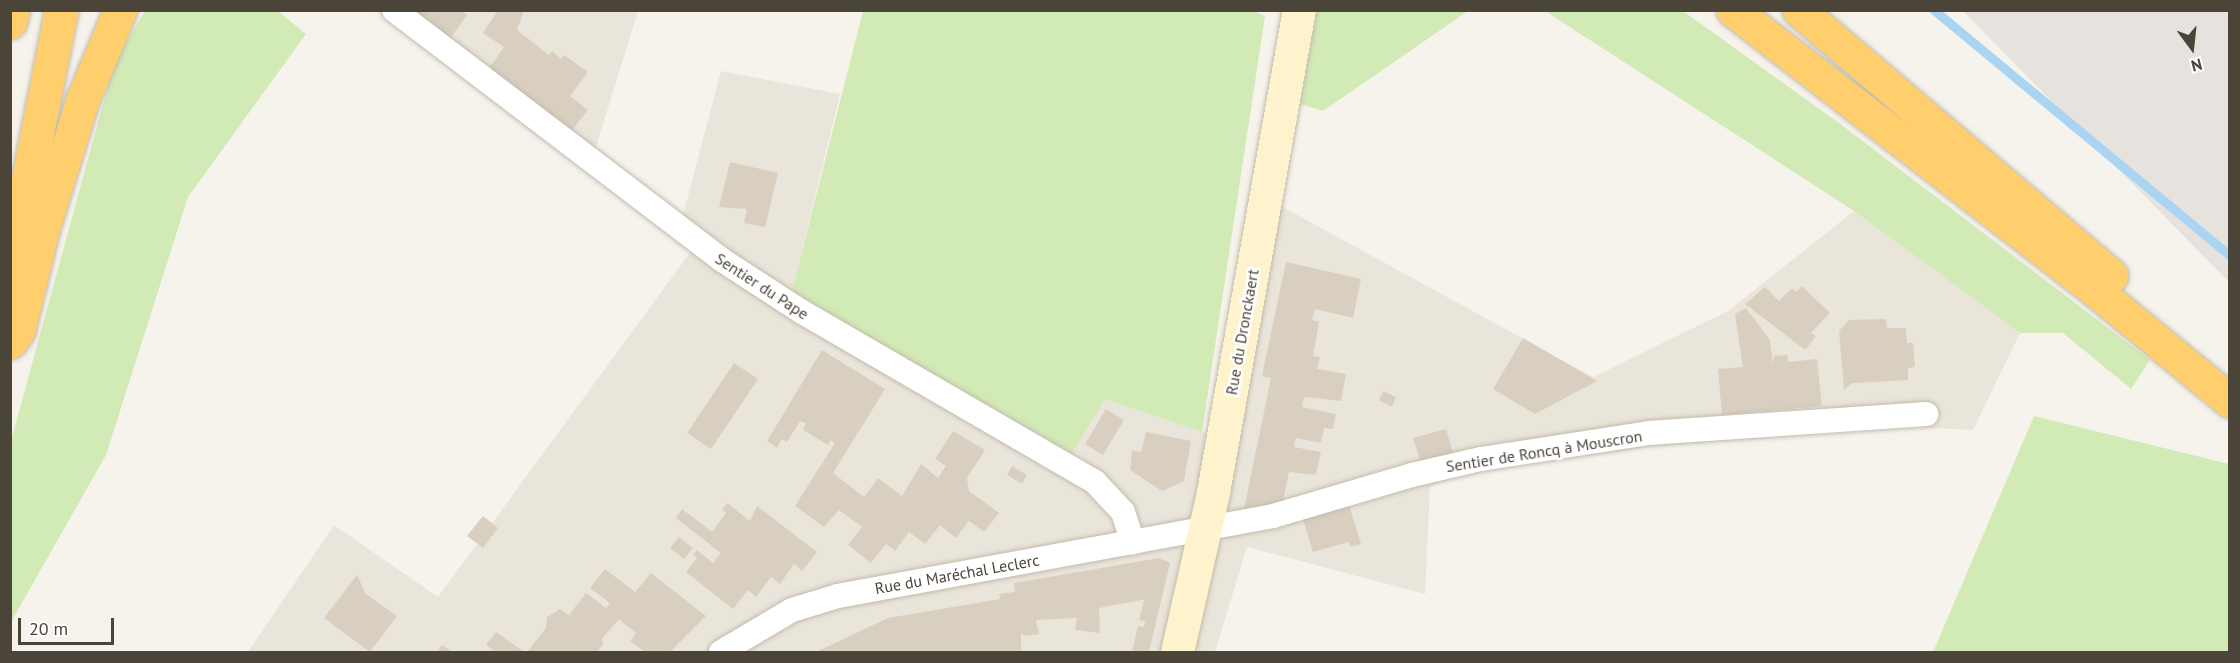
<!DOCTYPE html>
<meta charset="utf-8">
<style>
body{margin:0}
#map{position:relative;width:2240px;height:663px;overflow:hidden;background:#f6f3ec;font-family:"PT Sans",sans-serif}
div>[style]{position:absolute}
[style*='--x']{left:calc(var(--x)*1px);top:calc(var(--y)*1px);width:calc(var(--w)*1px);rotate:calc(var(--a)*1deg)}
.residential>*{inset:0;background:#eae5da}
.industrial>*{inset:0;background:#e6e2dd}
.green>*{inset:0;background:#d2eab5}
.stream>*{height:9px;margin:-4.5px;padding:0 4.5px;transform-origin:4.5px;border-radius:4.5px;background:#a9d4f2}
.building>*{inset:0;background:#d8cfc1}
.roads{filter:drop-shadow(0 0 2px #c2bbae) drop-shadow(0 0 2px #c2bbae)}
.street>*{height:24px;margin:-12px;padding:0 12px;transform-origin:12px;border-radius:12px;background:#fff}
.secondary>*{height:33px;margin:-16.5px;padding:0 16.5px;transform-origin:16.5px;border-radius:16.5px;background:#fff3cd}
.highway>*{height:33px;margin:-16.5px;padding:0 16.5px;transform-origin:16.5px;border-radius:16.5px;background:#ffcf6e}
span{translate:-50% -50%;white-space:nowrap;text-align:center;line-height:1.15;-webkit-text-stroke:5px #fff;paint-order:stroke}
.street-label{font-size:16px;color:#4b4439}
.frame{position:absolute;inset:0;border:12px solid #4b4439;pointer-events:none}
.north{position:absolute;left:2162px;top:18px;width:60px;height:60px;-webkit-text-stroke:4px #fff;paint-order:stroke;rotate:165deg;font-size:16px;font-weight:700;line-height:24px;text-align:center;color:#4b4439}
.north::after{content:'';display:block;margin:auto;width:21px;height:27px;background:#4b4439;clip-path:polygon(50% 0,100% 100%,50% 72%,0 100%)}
.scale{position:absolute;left:18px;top:618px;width:96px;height:27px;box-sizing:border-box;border:3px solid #4b4439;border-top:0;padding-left:8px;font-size:18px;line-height:21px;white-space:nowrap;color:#4b4439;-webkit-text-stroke:4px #fff;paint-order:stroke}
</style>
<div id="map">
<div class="residential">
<div style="clip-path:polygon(392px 11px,638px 11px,595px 150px,682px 219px,721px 71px,840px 94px,791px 295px,1072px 452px,1105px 399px,1236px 443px,1281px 206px,1593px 377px,1728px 311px,1854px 211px,2020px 333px,1973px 430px,1909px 427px,1655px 446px,1458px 474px,1430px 487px,1425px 594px,1247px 547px,1215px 652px,248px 652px,334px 525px,438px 597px,692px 250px)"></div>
</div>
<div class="industrial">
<div style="clip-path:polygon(1963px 11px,2229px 11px,2229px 282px)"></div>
</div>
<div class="green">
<div style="clip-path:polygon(1252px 10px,1265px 16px,1202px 432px,1105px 399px,1072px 453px,791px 295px,863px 11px)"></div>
<div style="clip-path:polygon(1317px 10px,1468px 10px,1468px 11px,1323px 111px,1300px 104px)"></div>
<div style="clip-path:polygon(145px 11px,278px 11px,306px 34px,188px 197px,106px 455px,11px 622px,11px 441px,115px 60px)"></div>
<div style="clip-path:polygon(1545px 11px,1683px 11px,1843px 126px,2150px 360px,2131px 389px,2063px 333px,2020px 333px,1854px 211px)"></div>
<div style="clip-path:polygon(2034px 416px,2229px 464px,2229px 652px,1933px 652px)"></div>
</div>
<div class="stream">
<div style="--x:1934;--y:10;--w:385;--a:39.7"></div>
</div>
<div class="building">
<div style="clip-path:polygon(411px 10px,461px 10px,467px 15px,449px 40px)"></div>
<div style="clip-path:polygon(498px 10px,524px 10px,517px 30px,549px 55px,552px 51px,561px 59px,564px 55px,588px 72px,570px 96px,588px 110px,570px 133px,488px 70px,504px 47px,483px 33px)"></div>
<div style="clip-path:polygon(730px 162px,778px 173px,765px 227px,744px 223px,747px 209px,719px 207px)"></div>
<div style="clip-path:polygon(1286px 262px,1361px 279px,1353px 318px,1315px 309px,1312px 320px,1319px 322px,1313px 356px,1320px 357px,1317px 369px,1346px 374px,1341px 401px,1304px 397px,1302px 407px,1336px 414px,1333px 429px,1324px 428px,1321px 443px,1296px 438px,1294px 447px,1321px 452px,1316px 475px,1289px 472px,1282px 506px,1267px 511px,1244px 509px,1271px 378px,1262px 376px)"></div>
<div style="clip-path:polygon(1802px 286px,1830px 313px,1811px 333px,1816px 336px,1805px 350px,1745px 304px,1765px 287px,1779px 301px,1792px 288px,1796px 292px)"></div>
<div style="clip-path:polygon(1746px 308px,1770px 340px,1773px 364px,1774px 356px,1787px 355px,1788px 362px,1817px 359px,1822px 406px,1722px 415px,1718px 369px,1743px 367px,1735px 314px)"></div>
<div style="clip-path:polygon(1886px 319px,1887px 328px,1906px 328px,1907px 343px,1913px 343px,1915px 367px,1908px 368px,1908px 380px,1852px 383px,1844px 390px,1839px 331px,1849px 320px)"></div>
<div style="clip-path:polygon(1523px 338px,1597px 381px,1535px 414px,1493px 389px)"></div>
<div style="clip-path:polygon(822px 350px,885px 389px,833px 473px,864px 497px,878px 478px,902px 496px,921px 464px,938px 478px,946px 466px,935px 459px,953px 431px,985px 450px,967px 478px,969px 491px,999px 513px,984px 532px,969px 521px,956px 538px,940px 525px,925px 544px,909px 532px,895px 551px,886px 544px,871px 563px,848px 545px,862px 527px,839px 510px,824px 527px,795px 506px,835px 443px,831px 440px,828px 445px,803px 430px,806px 423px,800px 421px,787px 442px,782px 439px,777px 448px,767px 441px)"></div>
<div style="clip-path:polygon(734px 363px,758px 379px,711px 449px,687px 433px)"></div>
<div style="clip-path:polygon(1383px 391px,1396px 397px,1392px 407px,1379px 400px)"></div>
<div style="clip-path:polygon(1106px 409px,1124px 420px,1103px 455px,1085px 444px)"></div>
<div style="clip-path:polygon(1446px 429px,1453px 453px,1421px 463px,1413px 438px)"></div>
<div style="clip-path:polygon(1146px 432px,1191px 441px,1184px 481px,1162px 491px,1130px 470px,1132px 451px,1141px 452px)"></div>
<div style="clip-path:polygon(1012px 466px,1027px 475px,1022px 484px,1007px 475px)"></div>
<div style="clip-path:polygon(727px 503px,750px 521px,757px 506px,817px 552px,802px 571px,794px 564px,780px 584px,771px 577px,756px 597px,748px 590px,733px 609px,686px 572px,697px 558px,693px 554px,697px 550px,713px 563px,721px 553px,676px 518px,682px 509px,712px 532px,726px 513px,722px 510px)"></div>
<div style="clip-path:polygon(1349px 505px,1361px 544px,1351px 547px,1349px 542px,1313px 552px,1303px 519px)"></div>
<div style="clip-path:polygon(483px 516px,498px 528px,483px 548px,467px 536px)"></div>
<div style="clip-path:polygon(679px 537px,693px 548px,684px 559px,670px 548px)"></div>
<div style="clip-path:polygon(1159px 558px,1170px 563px,1149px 652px,1132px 652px,1138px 626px,1144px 627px,1145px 621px,1139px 620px,1144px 600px,1141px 600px,1099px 608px,1100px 633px,1075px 630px,1077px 618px,1036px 620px,1039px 634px,1026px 636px,1021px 633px,1021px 652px,816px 652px,888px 618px,1000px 599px,999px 594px,1015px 592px,1014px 583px)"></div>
<div style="clip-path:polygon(605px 569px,635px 592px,651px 573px,706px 616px,670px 652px,645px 652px,630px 641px,636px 633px,619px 619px,601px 640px,604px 643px,597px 652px,527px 652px,546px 628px,547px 617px,560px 609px,569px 615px,586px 593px,606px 608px,610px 603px,590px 588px)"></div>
<div style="clip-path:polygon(357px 575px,366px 594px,397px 616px,370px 652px,324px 618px)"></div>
<div style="clip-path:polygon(496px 632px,524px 652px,495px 652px,486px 645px)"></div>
<div style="clip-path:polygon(442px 645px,452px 652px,437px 652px)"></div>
</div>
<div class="roads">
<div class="street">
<div style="--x:394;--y:10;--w:412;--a:37.3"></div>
<div style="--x:722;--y:260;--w:95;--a:33"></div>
<div style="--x:802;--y:312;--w:339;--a:30.1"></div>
<div style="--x:1095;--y:482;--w:41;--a:47"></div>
<div style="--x:1123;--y:512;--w:32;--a:72"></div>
<div style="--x:721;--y:652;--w:82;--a:-30.6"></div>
<div style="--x:792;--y:610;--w:48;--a:-16.9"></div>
<div style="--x:838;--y:596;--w:442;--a:-10.4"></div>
<div style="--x:1273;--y:516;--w:145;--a:-16.4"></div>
<div style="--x:1412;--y:475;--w:71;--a:-13.1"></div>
<div style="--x:1481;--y:459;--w:170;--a:-8.8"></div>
<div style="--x:1649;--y:433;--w:278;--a:-3.9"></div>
</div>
<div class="secondary">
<div style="--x:1177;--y:652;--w:164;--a:-77.3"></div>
<div style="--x:1213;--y:492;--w:490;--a:-79.9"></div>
</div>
<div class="highway">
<div style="--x:1733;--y:10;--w:458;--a:37.7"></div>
<div style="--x:2095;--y:290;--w:175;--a:39.4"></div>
<div style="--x:1799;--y:10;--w:410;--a:40.4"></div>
<div style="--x:10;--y:22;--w:12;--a:-76"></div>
<div style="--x:10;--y:271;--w:266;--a:-78.9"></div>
<div style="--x:10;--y:342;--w:14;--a:-54"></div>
<div style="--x:18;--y:331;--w:106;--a:-76.4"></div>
<div style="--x:43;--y:228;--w:133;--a:-72.9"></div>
<div style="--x:82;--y:101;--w:99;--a:-67.3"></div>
</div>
</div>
<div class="street-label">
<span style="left:762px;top:286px;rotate:33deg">Sentier du Pape</span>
<span style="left:1242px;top:332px;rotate:-80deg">Rue du Dronckaert</span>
<span style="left:1544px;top:451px;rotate:-9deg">Sentier de Roncq à Mouscron</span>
<span style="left:957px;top:574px;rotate:-10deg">Rue du Maréchal Leclerc</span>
</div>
<div class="frame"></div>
<div class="north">N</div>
<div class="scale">20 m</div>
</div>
